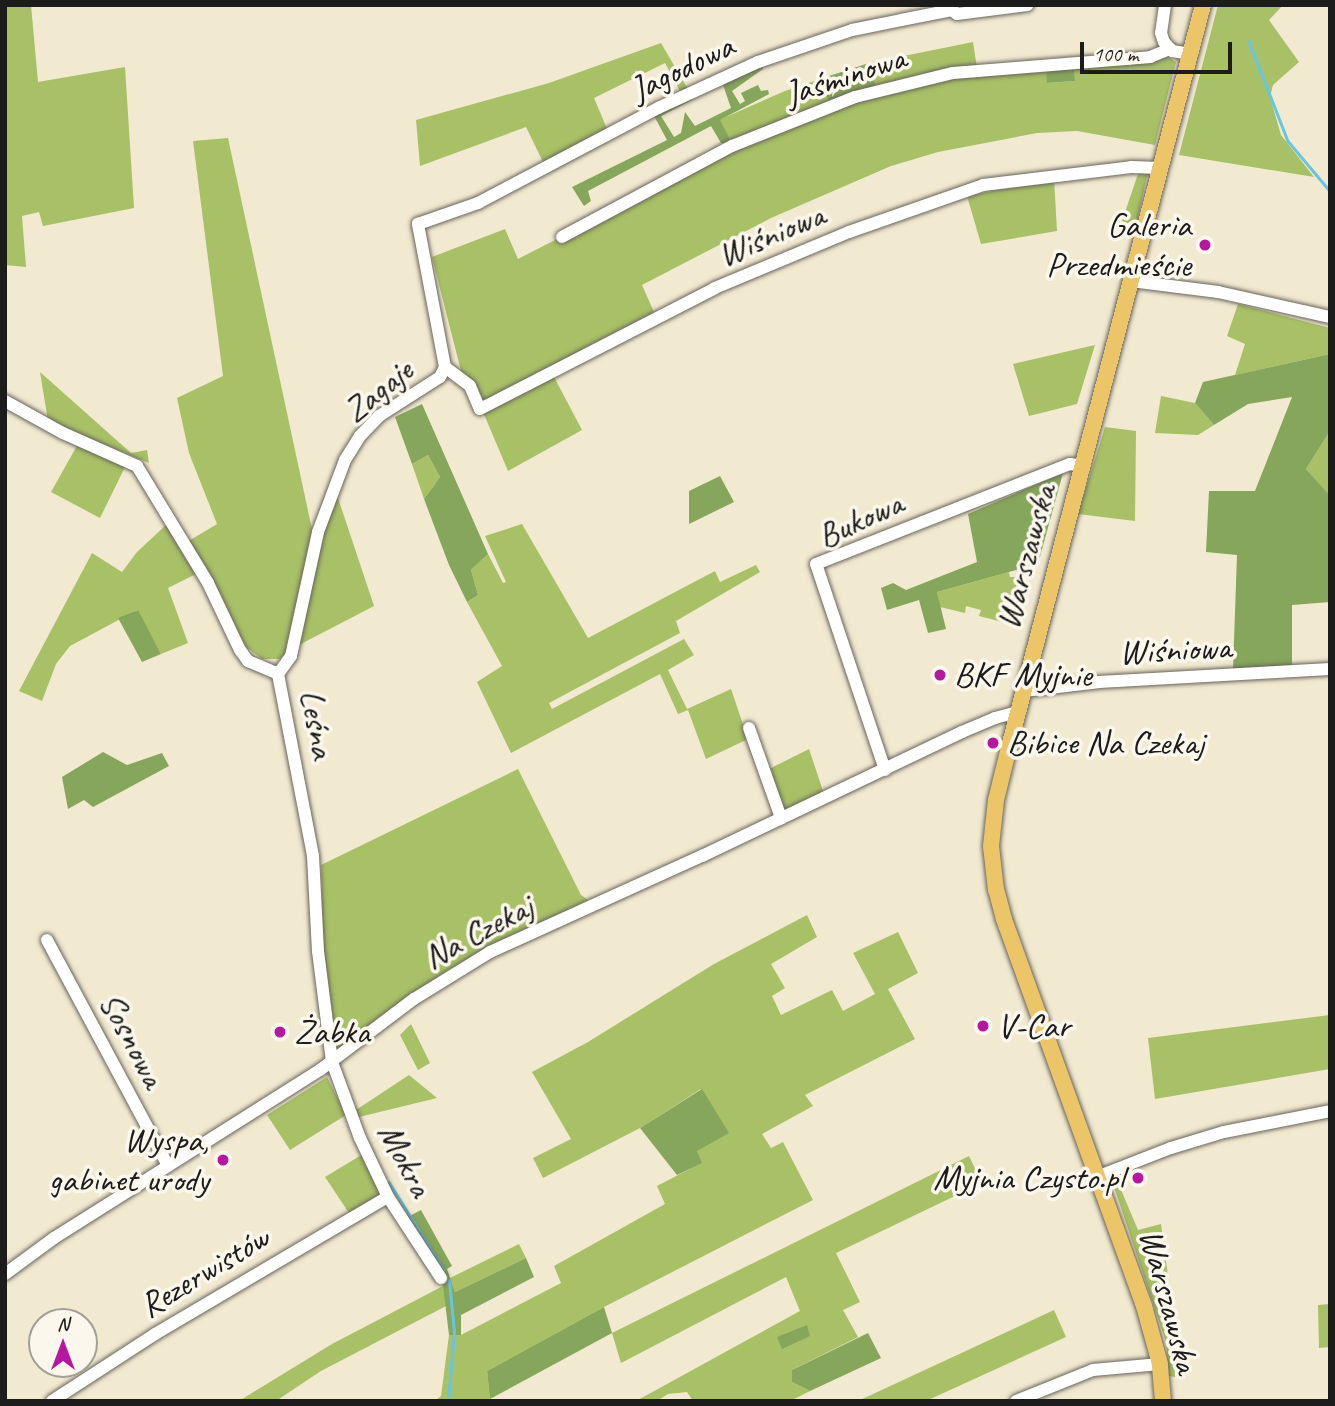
<!DOCTYPE html>
<meta charset="utf-8">
<style>
body{margin:0}
#map{position:relative;width:1335px;height:1406px;overflow:hidden;background:#f2e9d1;font-family:Caveat,sans-serif}
div>[style]{position:absolute}
[style*='--x']{left:calc(var(--x)*1px);top:calc(var(--y)*1px);width:calc(var(--w)*1px);rotate:calc(var(--a)*1deg)}
.green>*{inset:0;background:#a8c066}
.forest>*{inset:0;background:#86a65b}
.stream>*{height:2.5px;margin:-1.25px;padding:0 1.25px;transform-origin:1.25px;border-radius:1.25px;background:#65c5e3}
.roads{filter:drop-shadow(0 0 2px #67645b) drop-shadow(0 0 2px #67645b)}
.minor>*{height:12px;margin:-6px;padding:0 6px;transform-origin:6px;border-radius:6px;background:#fff}
.major>*{height:16px;margin:-8px;padding:0 8px;transform-origin:8px;border-radius:8px;background:#edc569}
.dots>*{width:19px;height:19px;translate:-50% -50%;box-sizing:border-box;border:4px solid #fbf7ec;border-radius:50%}
span{translate:-50% -50%;white-space:nowrap;text-align:center;line-height:1.15;-webkit-text-stroke:7px #fbf7ec;paint-order:stroke}
.street-label{font-size:35px;color:#1c1c1c}
.poi-label{font-size:35px;color:#1c1c1c}
.right{translate:-100% -50%;text-align:right}
.left{translate:0 -50%;text-align:left}
.frame{position:absolute;inset:0;border:7px solid #1c1c1c;pointer-events:none}
.north{position:absolute;left:28px;top:1308px;width:70px;height:70px;box-sizing:border-box;background:#fbf7ec;border:2px solid #a29f99;border-radius:50%;rotate:0deg;font-size:19px;font-weight:700;line-height:28px;text-align:center;color:#1c1c1c}
.north::after{content:'';display:block;margin:auto;width:24px;height:32px;background:#b5179e;clip-path:polygon(50% 0,100% 100%,50% 72%,0 100%)}
.scale{position:absolute;left:1080px;top:42px;width:152px;height:32px;box-sizing:border-box;border:4px solid #1c1c1c;border-top:0;padding-left:9px;font-size:21px;line-height:24px;white-space:nowrap;color:#1c1c1c;-webkit-text-stroke:5px #fbf7ec;paint-order:stroke}
</style>
<div id="map">
<div class="green">
<div style="clip-path:polygon(5px 5px,31px 5px,38px 82px,125px 67px,134px 208px,43px 226px,39px 212px,22px 216px,26px 267px,5px 265px)"></div>
<div style="clip-path:polygon(1218px 5px,1283px 5px,1269px 20px,1299px 62px,1273px 85px,1270px 97px,1281px 135px,1314px 177px,1179px 155px)"></div>
<div style="clip-path:polygon(973px 42px,977px 68px,876px 87px,869px 63px)"></div>
<div style="clip-path:polygon(661px 43px,689px 91px,681px 93px,665px 63px,594px 98px,608px 131px,544px 164px,526px 127px,420px 166px,416px 120px,549px 83px)"></div>
<div style="clip-path:polygon(1168px 57px,1176px 62px,1155px 145px,1077px 131px,1037px 133px,938px 152px,891px 166px,771px 218px,642px 285px,654px 312px,484px 402px,461px 371px,432px 257px,505px 229px,518px 259px,693px 169px,814px 114px,932px 80px,1046px 67px,1048px 83px,1075px 81px,1074px 65px)"></div>
<div style="clip-path:polygon(823px 78px,828px 102px,732px 143px,719px 120px,785px 91px)"></div>
<div style="clip-path:polygon(228px 138px,313px 534px,290px 647px,280px 659px,262px 659px,245px 646px,187px 542px,217px 524px,189px 453px,177px 398px,223px 376px,193px 141px)"></div>
<div style="clip-path:polygon(1139px 171px,1148px 171px,1137px 222px,1121px 224px)"></div>
<div style="clip-path:polygon(1054px 179px,1057px 231px,981px 244px,967px 196px)"></div>
<div style="clip-path:polygon(1238px 304px,1330px 328px,1330px 354px,1235px 375px,1245px 344px,1227px 336px)"></div>
<div style="clip-path:polygon(1095px 345px,1077px 404px,1029px 416px,1013px 364px)"></div>
<div style="clip-path:polygon(40px 372px,131px 453px,147px 450px,149px 463px,48px 421px)"></div>
<div style="clip-path:polygon(553px 375px,582px 430px,508px 471px,483px 412px)"></div>
<div style="clip-path:polygon(1161px 396px,1195px 403px,1214px 425px,1198px 435px,1155px 433px)"></div>
<div style="clip-path:polygon(1105px 427px,1136px 431px,1135px 521px,1078px 514px)"></div>
<div style="clip-path:polygon(1330px 431px,1330px 496px,1329px 496px,1306px 469px)"></div>
<div style="clip-path:polygon(78px 444px,126px 465px,100px 518px,51px 492px)"></div>
<div style="clip-path:polygon(428px 455px,440px 477px,424px 499px,412px 464px)"></div>
<div style="clip-path:polygon(335px 489px,374px 606px,297px 646px,321px 536px)"></div>
<div style="clip-path:polygon(167px 524px,196px 574px,168px 588px,188px 643px,161px 654px,137px 610px,70px 646px,56px 664px,42px 701px,19px 691px,92px 553px,122px 572px,137px 552px)"></div>
<div style="clip-path:polygon(522px 524px,588px 638px,715px 571px,720px 582px,756px 565px,760px 572px,676px 621px,680px 633px,549px 703px,552px 709px,684px 639px,694px 655px,668px 670px,687px 709px,731px 689px,748px 739px,706px 759px,688px 710px,678px 714px,660px 674px,511px 753px,477px 682px,502px 666px,467px 602px,478px 595px,471px 570px,488px 554px,503px 583px,506px 582px,485px 536px)"></div>
<div style="clip-path:polygon(1009px 572px,1010px 577px,1023px 577px,1010px 624px,979px 616px,981px 610px,966px 606px,965px 613px,940px 607px,937px 592px)"></div>
<div style="clip-path:polygon(809px 749px,824px 794px,783px 813px,767px 770px)"></div>
<div style="clip-path:polygon(518px 769px,581px 895px,588px 900px,450px 969px,341px 1048px,337px 1047px,333px 1041px,323px 946px,321px 865px)"></div>
<div style="clip-path:polygon(807px 915px,817px 937px,771px 964px,785px 988px,772px 996px,781px 1015px,832px 990px,843px 1011px,875px 994px,853px 953px,898px 932px,918px 973px,888px 989px,915px 1039px,805px 1095px,813px 1106px,762px 1134px,771px 1148px,783px 1142px,813px 1200px,604px 1307px,487px 1371px,490px 1399px,435px 1401px,441px 1396px,449px 1335px,461px 1335px,561px 1283px,554px 1266px,665px 1204px,657px 1186px,701px 1163px,697px 1151px,701px 1089px,640px 1128px,543px 1178px,533px 1158px,571px 1139px,532px 1072px,588px 1042px,714px 964px)"></div>
<div style="clip-path:polygon(1330px 1015px,1330px 1069px,1155px 1099px,1148px 1038px)"></div>
<div style="clip-path:polygon(411px 1024px,430px 1063px,418px 1070px,400px 1035px)"></div>
<div style="clip-path:polygon(409px 1075px,437px 1098px,359px 1117px,356px 1110px)"></div>
<div style="clip-path:polygon(327px 1077px,346px 1115px,290px 1150px,267px 1115px)"></div>
<div style="clip-path:polygon(363px 1154px,382px 1194px,373px 1203px,349px 1213px,325px 1177px)"></div>
<div style="clip-path:polygon(969px 1156px,982px 1183px,836px 1253px,860px 1302px,843px 1310px,858px 1337px,792px 1370px,792px 1382px,810px 1391px,790px 1401px,693px 1401px,687px 1392px,668px 1394px,657px 1401px,636px 1401px,800px 1311px,786px 1277px,621px 1363px,612px 1333px)"></div>
<div style="clip-path:polygon(1114px 1173px,1138px 1230px,1161px 1224px,1168px 1275px,1167px 1302px,1172px 1303px,1175px 1377px,1169px 1376px,1166px 1342px,1110px 1175px)"></div>
<div style="clip-path:polygon(519px 1244px,526px 1258px,455px 1292px,450px 1278px)"></div>
<div style="clip-path:polygon(443px 1286px,448px 1305px,321px 1371px,276px 1401px,239px 1401px,332px 1344px)"></div>
<div style="clip-path:polygon(1330px 1304px,1330px 1347px,1319px 1348px,1318px 1305px)"></div>
<div style="clip-path:polygon(1054px 1310px,1066px 1337px,926px 1401px,858px 1401px)"></div>
</div>
<div class="forest">
<div style="clip-path:polygon(869px 63px,876px 87px,828px 102px,823px 78px)"></div>
<div style="clip-path:polygon(762px 64px,763px 69px,732px 91px,740px 104px,745px 101px,741px 93px,758px 85px,761px 91px,768px 90px,769px 94px,720px 120px,732px 143px,721px 143px,711px 126px,588px 191px,591px 201px,584px 206px,572px 187px,667px 140px,653px 114px,691px 96px,692px 100px,661px 116px,674px 137px,681px 133px,685px 112px,695px 126px,731px 108px,722px 82px)"></div>
<div style="clip-path:polygon(1074px 65px,1075px 81px,1047px 83px,1046px 67px)"></div>
<div style="clip-path:polygon(1330px 354px,1330px 431px,1306px 469px,1330px 496px,1330px 602px,1292px 605px,1292px 668px,1233px 669px,1237px 555px,1206px 552px,1209px 491px,1255px 491px,1292px 397px,1248px 404px,1214px 425px,1195px 403px,1203px 382px)"></div>
<div style="clip-path:polygon(422px 404px,488px 554px,471px 570px,478px 595px,467px 602px,449px 565px,424px 499px,440px 477px,428px 455px,412px 464px,395px 417px)"></div>
<div style="clip-path:polygon(1063px 473px,1038px 564px,937px 592px,946px 629px,928px 633px,919px 600px,887px 610px,881px 588px,893px 583px,906px 590px,977px 562px,968px 514px)"></div>
<div style="clip-path:polygon(720px 476px,734px 502px,689px 524px,689px 491px)"></div>
<div style="clip-path:polygon(138px 610px,161px 654px,142px 662px,118px 618px)"></div>
<div style="clip-path:polygon(103px 752px,127px 765px,162px 753px,169px 766px,93px 807px,84px 800px,68px 809px,62px 777px)"></div>
<div style="clip-path:polygon(702px 1089px,729px 1133px,697px 1151px,702px 1163px,677px 1175px,640px 1128px)"></div>
<div style="clip-path:polygon(421px 1210px,452px 1266px,447px 1269px,455px 1292px,526px 1258px,534px 1277px,461px 1315px,461px 1335px,449px 1335px,443px 1286px,400px 1221px)"></div>
<div style="clip-path:polygon(604px 1307px,612px 1333px,490px 1399px,487px 1371px)"></div>
<div style="clip-path:polygon(807px 1325px,810px 1336px,782px 1349px,777px 1337px)"></div>
<div style="clip-path:polygon(868px 1333px,881px 1358px,810px 1391px,792px 1382px,792px 1370px)"></div>
</div>
<div class="stream">
<div style="--x:1249;--y:41;--w:107;--a:68.7"></div>
<div style="--x:1288;--y:141;--w:65;--a:50"></div>
<div style="--x:389;--y:1182;--w:104;--a:58"></div>
<div style="--x:448;--y:1401;--w:69;--a:-85"></div>
<div style="--x:454;--y:1332;--w:51;--a:-95.6"></div>
</div>
<div class="roads">
<div class="minor">
<div style="--x:1165;--y:5;--w:28;--a:98"></div>
<div style="--x:1161;--y:33;--w:9;--a:72"></div>
<div style="--x:1164;--y:42;--w:12;--a:48"></div>
<div style="--x:1172;--y:51;--w:19;--a:9"></div>
<div style="--x:562;--y:237;--w:193;--a:-28.2"></div>
<div style="--x:732;--y:146;--w:132;--a:-21.7"></div>
<div style="--x:855;--y:97;--w:101;--a:-13.8"></div>
<div style="--x:953;--y:73;--w:198;--a:-4.6"></div>
<div style="--x:1150;--y:57;--w:22;--a:-22"></div>
<div style="--x:1131;--y:281;--w:88;--a:7.2"></div>
<div style="--x:1218;--y:292;--w:115;--a:12.6"></div>
<div style="--x:445;--y:367;--w:31;--a:37"></div>
<div style="--x:470;--y:386;--w:25;--a:67"></div>
<div style="--x:480;--y:409;--w:264;--a:-27.2"></div>
<div style="--x:715;--y:288;--w:145;--a:-22.7"></div>
<div style="--x:849;--y:232;--w:142;--a:-19.3"></div>
<div style="--x:983;--y:185;--w:149;--a:-6.9"></div>
<div style="--x:1131;--y:167;--w:30;--a:2"></div>
<div style="--x:5;--y:401;--w:66;--a:28.9"></div>
<div style="--x:63;--y:433;--w:81;--a:24"></div>
<div style="--x:137;--y:466;--w:137;--a:58.7"></div>
<div style="--x:208;--y:583;--w:74;--a:64.5"></div>
<div style="--x:240;--y:650;--w:14;--a:54"></div>
<div style="--x:248;--y:661;--w:33;--a:23"></div>
<div style="--x:278;--y:674;--w:22;--a:-54"></div>
<div style="--x:291;--y:656;--w:127;--a:-77.7"></div>
<div style="--x:318;--y:532;--w:77;--a:-69.4"></div>
<div style="--x:345;--y:460;--w:28;--a:-58"></div>
<div style="--x:360;--y:436;--w:28;--a:-46"></div>
<div style="--x:379;--y:416;--w:72;--a:-32.6"></div>
<div style="--x:440;--y:377;--w:11;--a:-63"></div>
<div style="--x:445;--y:367;--w:146;--a:-100.7"></div>
<div style="--x:418;--y:224;--w:64;--a:-19.3"></div>
<div style="--x:478;--y:203;--w:204;--a:-27.8"></div>
<div style="--x:658;--y:108;--w:110;--a:-24.7"></div>
<div style="--x:758;--y:62;--w:99;--a:-18.8"></div>
<div style="--x:852;--y:30;--w:50;--a:-11.5"></div>
<div style="--x:901;--y:20;--w:52;--a:-11.1"></div>
<div style="--x:952;--y:10;--w:6;--a:39"></div>
<div style="--x:957;--y:14;--w:71;--a:-7.3"></div>
<div style="--x:278;--y:674;--w:185;--a:79.1"></div>
<div style="--x:313;--y:856;--w:95;--a:87"></div>
<div style="--x:318;--y:951;--w:112;--a:82.8"></div>
<div style="--x:332;--y:1062;--w:81;--a:69.8"></div>
<div style="--x:360;--y:1138;--w:65;--a:64.6"></div>
<div style="--x:388;--y:1197;--w:97;--a:56.8"></div>
<div style="--x:1024;--y:691;--w:76;--a:-6.8"></div>
<div style="--x:1099;--y:682;--w:231;--a:-3.2"></div>
<div style="--x:749;--y:728;--w:96;--a:70.4"></div>
<div style="--x:885;--y:770;--w:217;--a:-108.5"></div>
<div style="--x:816;--y:564;--w:273;--a:-21.5"></div>
<div style="--x:1070;--y:464;--w:12;--a:9"></div>
<div style="--x:47;--y:940;--w:256;--a:61.8"></div>
<div style="--x:1099;--y:1176;--w:77;--a:-21.3"></div>
<div style="--x:1171;--y:1148;--w:55;--a:-16.8"></div>
<div style="--x:1224;--y:1132;--w:108;--a:-11.2"></div>
<div style="--x:5;--y:1274;--w:61;--a:-36.3"></div>
<div style="--x:54;--y:1238;--w:315;--a:-32.3"></div>
<div style="--x:320;--y:1070;--w:118;--a:-37.1"></div>
<div style="--x:414;--y:999;--w:89;--a:-31.7"></div>
<div style="--x:490;--y:952;--w:233;--a:-24.4"></div>
<div style="--x:702;--y:856;--w:288;--a:-25.5"></div>
<div style="--x:962;--y:732;--w:36;--a:-23"></div>
<div style="--x:995;--y:718;--w:24;--a:-15"></div>
<div style="--x:52;--y:1401;--w:123;--a:-33"></div>
<div style="--x:155;--y:1334;--w:270;--a:-30.5"></div>
<div style="--x:1016;--y:1401;--w:83;--a:-21.9"></div>
<div style="--x:1093;--y:1370;--w:67;--a:-5.1"></div>
</div>
<div class="major">
<div style="--x:1163;--y:1401;--w:37;--a:-95"></div>
<div style="--x:1160;--y:1364;--w:60;--a:-105.4"></div>
<div style="--x:1144;--y:1306;--w:412;--a:-109.9"></div>
<div style="--x:1004;--y:919;--w:30;--a:-105"></div>
<div style="--x:996;--y:890;--w:44;--a:-96.5"></div>
<div style="--x:991;--y:846;--w:46;--a:-83.8"></div>
<div style="--x:996;--y:800;--w:55;--a:-76.2"></div>
<div style="--x:1009;--y:747;--w:767;--a:-75.35"></div>
</div>
</div>
<div class="dots">
<div style="left:1205px;top:245px;background:#b5179e"></div>
<div style="left:940px;top:675px;background:#b5179e"></div>
<div style="left:993px;top:743px;background:#b5179e"></div>
<div style="left:983px;top:1026px;background:#b5179e"></div>
<div style="left:280px;top:1032px;background:#b5179e"></div>
<div style="left:223px;top:1160px;background:#b5179e"></div>
<div style="left:1138px;top:1178px;background:#b5179e"></div>
</div>
<div class="street-label">
<span style="left:682px;top:68px;rotate:-26deg">Jagodowa</span>
<span style="left:845px;top:76px;rotate:-18deg">Jaśminowa</span>
<span style="left:771px;top:235px;rotate:-23deg">Wiśniowa</span>
<span style="left:378px;top:391px;rotate:-39deg">Zagaje</span>
<span style="left:860px;top:520px;rotate:-25deg">Bukowa</span>
<span style="left:1026px;top:557px;rotate:-75deg">Warszawska</span>
<span style="left:1175px;top:650px;rotate:-3deg">Wiśniowa</span>
<span style="left:317px;top:724px;rotate:79deg">Leśna</span>
<span style="left:478px;top:932px;rotate:-28deg">Na Czekaj</span>
<span style="left:132px;top:1040px;rotate:62deg">Sosnowa</span>
<span style="left:405px;top:1160px;rotate:62deg">Mokra</span>
<span style="left:204px;top:1272px;rotate:-31deg">Rezerwistów</span>
<span style="left:1169px;top:1301px;rotate:75deg">Warszawska</span>
</div>
<div class="poi-label">
<span class="right" style="left:1191px;top:245px">Galeria<br>Przedmieście</span>
<span class="left" style="left:954px;top:675px">BKF Myjnie</span>
<span class="left" style="left:1007px;top:743px">Bibice Na Czekaj</span>
<span class="left" style="left:997px;top:1026px">V-Car</span>
<span class="left" style="left:294px;top:1032px">Żabka</span>
<span class="right" style="left:209px;top:1160px">Wyspa,<br>gabinet urody</span>
<span class="right" style="left:1124px;top:1178px">Myjnia Czysto.pl</span>
</div>
<div class="frame"></div>
<div class="north">N</div>
<div class="scale">100 m</div>
</div>
